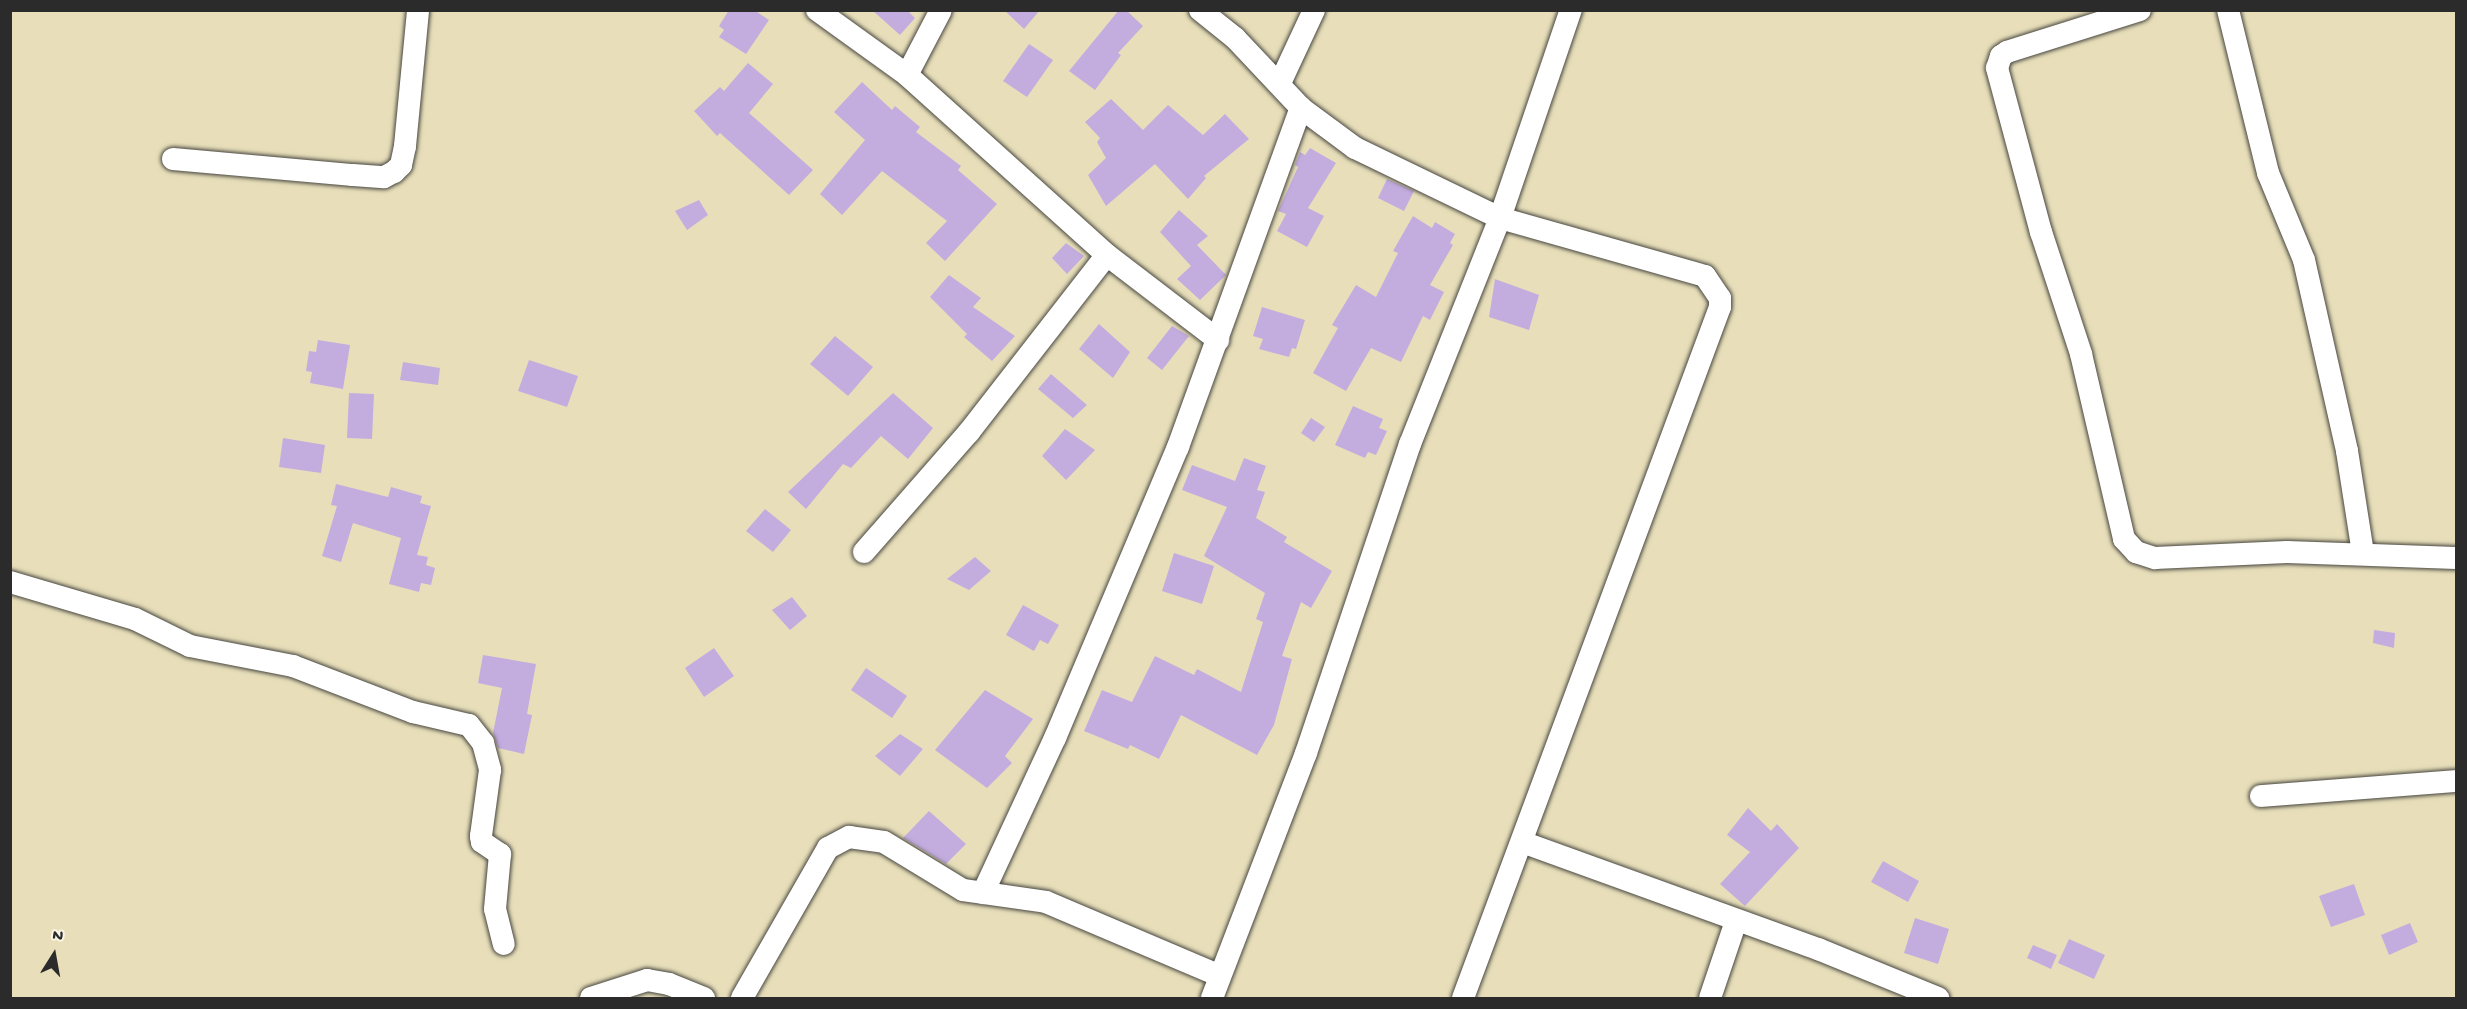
<!DOCTYPE html>
<style>
body{margin:0}
#map{position:relative;width:2467px;height:1009px;overflow:hidden;background:#e8dfba;font-family:"Gochi Hand",sans-serif}
div>[style]{position:absolute}
[style*='--x']{left:calc(var(--x)*1px);top:calc(var(--y)*1px);width:calc(var(--w)*1px);rotate:calc(var(--a)*1deg)}
.building>*{inset:0;background:#c3addf}
.roads{filter:drop-shadow(0 0 2px #474640) drop-shadow(0 0 2px #474640)}
.minor>*{height:22px;margin:-11px;padding:0 11px;transform-origin:11px;border-radius:11px;background:#fff}
span{translate:-50% -50%;white-space:nowrap;text-align:center;line-height:1.15;-webkit-text-stroke:5px #fcf5e5;paint-order:stroke}
.frame{position:absolute;inset:0;border:12px solid #2b2b2b;pointer-events:none}
.north{position:absolute;left:24px;top:925px;width:60px;height:60px;-webkit-text-stroke:4px #fcf5e5;paint-order:stroke;rotate:11deg;font-size:16px;font-weight:700;line-height:24px;text-align:center;color:#2b2b2b}
.north::after{content:'';display:block;margin:auto;width:21px;height:27px;background:#2b2b2b;clip-path:polygon(50% 0,100% 100%,50% 72%,0 100%)}
</style>
<div id="map">
<div class="building">
<div style="clip-path:polygon(729px 10px,754px 10px,769px 20px,746px 54px,719px 37px,724px 30px,719px 26px)"></div>
<div style="clip-path:polygon(872px 10px,907px 10px,915px 18px,900px 35px)"></div>
<div style="clip-path:polygon(1004px 10px,1040px 10px,1024px 29px)"></div>
<div style="clip-path:polygon(1119px 10px,1126px 10px,1143px 26px,1118px 53px,1121px 55px,1095px 90px,1069px 71px)"></div>
<div style="clip-path:polygon(1029px 44px,1053px 60px,1027px 97px,1003px 81px)"></div>
<div style="clip-path:polygon(748px 63px,773px 84px,749px 113px,813px 170px,789px 195px,720px 133px,717px 136px,694px 111px,720px 87px,724px 91px)"></div>
<div style="clip-path:polygon(862px 82px,892px 110px,895px 106px,920px 127px,916px 132px,961px 166px,958px 170px,997px 204px,945px 261px,926px 243px,947px 221px,882px 171px,842px 215px,820px 194px,865px 140px,834px 112px)"></div>
<div style="clip-path:polygon(1111px 99px,1143px 130px,1168px 105px,1203px 135px,1225px 114px,1249px 139px,1204px 176px,1206px 178px,1188px 199px,1155px 164px,1106px 206px,1088px 175px,1106px 158px,1097px 142px,1100px 138px,1085px 122px)"></div>
<div style="clip-path:polygon(1310px 148px,1336px 163px,1308px 208px,1324px 216px,1307px 247px,1277px 231px,1286px 214px,1278px 211px,1298px 167px,1295px 165px,1300px 152px,1305px 155px)"></div>
<div style="clip-path:polygon(1387px 179px,1414px 191px,1404px 211px,1378px 198px)"></div>
<div style="clip-path:polygon(699px 200px,708px 215px,687px 230px,675px 211px)"></div>
<div style="clip-path:polygon(1179px 210px,1208px 236px,1197px 245px,1226px 275px,1200px 300px,1177px 279px,1191px 266px,1160px 232px)"></div>
<div style="clip-path:polygon(1413px 216px,1432px 228px,1435px 222px,1455px 234px,1450px 243px,1453px 245px,1430px 285px,1444px 292px,1430px 320px,1423px 316px,1401px 362px,1371px 348px,1346px 391px,1313px 373px,1338px 328px,1332px 325px,1356px 285px,1376px 297px,1398px 253px,1393px 251px)"></div>
<div style="clip-path:polygon(1066px 243px,1084px 256px,1067px 274px,1052px 258px)"></div>
<div style="clip-path:polygon(949px 275px,981px 298px,973px 307px,1015px 336px,992px 361px,964px 337px,967px 334px,930px 297px)"></div>
<div style="clip-path:polygon(1495px 279px,1539px 295px,1529px 330px,1489px 317px)"></div>
<div style="clip-path:polygon(1262px 307px,1305px 320px,1296px 349px,1292px 348px,1289px 357px,1259px 349px,1263px 339px,1253px 336px)"></div>
<div style="clip-path:polygon(1099px 324px,1130px 352px,1113px 378px,1079px 349px)"></div>
<div style="clip-path:polygon(1172px 326px,1189px 336px,1162px 370px,1147px 358px)"></div>
<div style="clip-path:polygon(835px 336px,873px 367px,848px 396px,810px 364px)"></div>
<div style="clip-path:polygon(318px 340px,350px 345px,343px 389px,310px 383px,312px 372px,306px 371px,309px 351px,316px 352px)"></div>
<div style="clip-path:polygon(529px 360px,578px 376px,567px 407px,518px 391px)"></div>
<div style="clip-path:polygon(403px 362px,440px 368px,438px 385px,400px 380px)"></div>
<div style="clip-path:polygon(1051px 374px,1087px 405px,1073px 418px,1038px 389px)"></div>
<div style="clip-path:polygon(349px 393px,374px 394px,372px 439px,347px 438px)"></div>
<div style="clip-path:polygon(893px 393px,933px 428px,908px 459px,881px 436px,851px 468px,843px 464px,806px 509px,788px 492px)"></div>
<div style="clip-path:polygon(1353px 406px,1383px 419px,1379px 428px,1387px 431px,1376px 455px,1368px 452px,1365px 458px,1335px 445px)"></div>
<div style="clip-path:polygon(1311px 418px,1325px 427px,1314px 442px,1301px 433px)"></div>
<div style="clip-path:polygon(1065px 429px,1095px 450px,1066px 480px,1042px 456px)"></div>
<div style="clip-path:polygon(283px 438px,325px 445px,321px 473px,279px 467px)"></div>
<div style="clip-path:polygon(1244px 458px,1266px 466px,1257px 490px,1265px 492px,1256px 518px,1287px 537px,1284px 542px,1332px 571px,1311px 608px,1301px 602px,1282px 656px,1292px 659px,1274px 725px,1257px 755px,1181px 715px,1159px 759px,1130px 745px,1128px 749px,1084px 731px,1102px 690px,1132px 702px,1155px 656px,1194px 675px,1197px 669px,1241px 692px,1263px 622px,1256px 619px,1265px 593px,1204px 556px,1227px 507px,1182px 490px,1192px 465px,1235px 481px)"></div>
<div style="clip-path:polygon(336px 484px,388px 497px,391px 487px,422px 496px,420px 503px,431px 506px,417px 555px,428px 557px,426px 565px,435px 568px,431px 585px,421px 583px,419px 592px,389px 584px,401px 538px,353px 523px,341px 562px,322px 556px,337px 506px,331px 505px)"></div>
<div style="clip-path:polygon(765px 509px,791px 530px,773px 552px,746px 531px)"></div>
<div style="clip-path:polygon(1174px 553px,1214px 566px,1202px 604px,1162px 591px)"></div>
<div style="clip-path:polygon(975px 557px,991px 571px,969px 590px,947px 579px)"></div>
<div style="clip-path:polygon(792px 597px,807px 616px,790px 630px,772px 610px)"></div>
<div style="clip-path:polygon(1023px 605px,1059px 625px,1048px 644px,1040px 640px,1034px 651px,1006px 635px)"></div>
<div style="clip-path:polygon(2374px 630px,2395px 633px,2394px 648px,2373px 643px)"></div>
<div style="clip-path:polygon(714px 648px,734px 676px,704px 697px,685px 668px)"></div>
<div style="clip-path:polygon(483px 655px,536px 664px,527px 714px,532px 715px,524px 754px,498px 748px,493px 733px,502px 688px,478px 683px)"></div>
<div style="clip-path:polygon(866px 668px,907px 696px,892px 718px,851px 690px)"></div>
<div style="clip-path:polygon(985px 690px,1033px 719px,1005px 756px,1012px 763px,987px 788px,935px 750px)"></div>
<div style="clip-path:polygon(900px 734px,923px 749px,900px 776px,875px 756px)"></div>
<div style="clip-path:polygon(1748px 808px,1771px 831px,1777px 824px,1799px 848px,1745px 906px,1720px 884px,1750px 852px,1727px 835px)"></div>
<div style="clip-path:polygon(929px 811px,966px 844px,946px 864px,903px 838px)"></div>
<div style="clip-path:polygon(1883px 861px,1919px 881px,1908px 902px,1871px 882px)"></div>
<div style="clip-path:polygon(2354px 884px,2365px 915px,2331px 927px,2319px 896px)"></div>
<div style="clip-path:polygon(1915px 918px,1949px 929px,1938px 964px,1904px 953px)"></div>
<div style="clip-path:polygon(2410px 923px,2418px 942px,2389px 955px,2381px 935px)"></div>
<div style="clip-path:polygon(2069px 939px,2105px 955px,2094px 979px,2058px 963px)"></div>
<div style="clip-path:polygon(2033px 945px,2057px 955px,2051px 969px,2027px 958px)"></div>
</div>
<div class="roads">
<div class="minor">
<div style="--x:817;--y:10;--w:111;--a:35.8"></div>
<div style="--x:907;--y:75;--w:269;--a:42"></div>
<div style="--x:1107;--y:255;--w:140;--a:37.4"></div>
<div style="--x:1200;--y:10;--w:45;--a:38.7"></div>
<div style="--x:1235;--y:38;--w:96;--a:46.7"></div>
<div style="--x:1301;--y:108;--w:67;--a:36.5"></div>
<div style="--x:1355;--y:148;--w:161;--a:25.8"></div>
<div style="--x:1500;--y:218;--w:213;--a:15.8"></div>
<div style="--x:1705;--y:276;--w:27;--a:56"></div>
<div style="--x:1720;--y:298;--w:9;--a:90"></div>
<div style="--x:1720;--y:307;--w:737;--a:110.4"></div>
<div style="--x:2140;--y:10;--w:139;--a:162.5"></div>
<div style="--x:2007;--y:52;--w:7;--a:146"></div>
<div style="--x:2001;--y:56;--w:13;--a:108"></div>
<div style="--x:1997;--y:68;--w:170;--a:75"></div>
<div style="--x:2041;--y:232;--w:128;--a:71.8"></div>
<div style="--x:2081;--y:354;--w:190;--a:76.9"></div>
<div style="--x:2124;--y:539;--w:18;--a:47"></div>
<div style="--x:2136;--y:552;--w:20;--a:18"></div>
<div style="--x:2155;--y:558;--w:132;--a:-2.6"></div>
<div style="--x:2287;--y:552;--w:169;--a:2"></div>
<div style="--x:2228;--y:10;--w:168;--a:76.2"></div>
<div style="--x:2268;--y:173;--w:94;--a:67.5"></div>
<div style="--x:2304;--y:260;--w:196;--a:77.3"></div>
<div style="--x:2347;--y:451;--w:103;--a:81.1"></div>
<div style="--x:907;--y:75;--w:73;--a:-62.4"></div>
<div style="--x:1280;--y:83;--w:81;--a:-65"></div>
<div style="--x:173;--y:159;--w:181;--a:5.1"></div>
<div style="--x:353;--y:175;--w:31;--a:4"></div>
<div style="--x:384;--y:177;--w:11;--a:-27"></div>
<div style="--x:394;--y:172;--w:10;--a:-45"></div>
<div style="--x:401;--y:165;--w:19;--a:-78"></div>
<div style="--x:405;--y:146;--w:137;--a:-84.5"></div>
<div style="--x:864;--y:552;--w:159;--a:-48.8"></div>
<div style="--x:969;--y:432;--w:224;--a:-52.1"></div>
<div style="--x:10;--y:582;--w:130;--a:16.5"></div>
<div style="--x:135;--y:619;--w:61;--a:26.1"></div>
<div style="--x:190;--y:646;--w:105;--a:11"></div>
<div style="--x:293;--y:666;--w:129;--a:21"></div>
<div style="--x:413;--y:712;--w:57;--a:13.1"></div>
<div style="--x:469;--y:725;--w:23;--a:52"></div>
<div style="--x:483;--y:743;--w:28;--a:75"></div>
<div style="--x:490;--y:770;--w:67;--a:97.8"></div>
<div style="--x:481;--y:836;--w:6;--a:81"></div>
<div style="--x:482;--y:842;--w:22;--a:34"></div>
<div style="--x:500;--y:854;--w:55;--a:95.2"></div>
<div style="--x:495;--y:909;--w:36;--a:76"></div>
<div style="--x:2261;--y:796;--w:196;--a:-4.4"></div>
<div style="--x:1522;--y:842;--w:315;--a:19.9"></div>
<div style="--x:1818;--y:949;--w:130;--a:22.2"></div>
<div style="--x:983;--y:893;--w:171;--a:-65.1"></div>
<div style="--x:1055;--y:738;--w:316;--a:-67.1"></div>
<div style="--x:1178;--y:447;--w:361;--a:-70.1"></div>
<div style="--x:591;--y:998;--w:59;--a:-17.8"></div>
<div style="--x:647;--y:980;--w:22;--a:10"></div>
<div style="--x:669;--y:984;--w:38;--a:22"></div>
<div style="--x:742;--y:998;--w:173;--a:-60.2"></div>
<div style="--x:828;--y:848;--w:24;--a:-28"></div>
<div style="--x:849;--y:837;--w:35;--a:8"></div>
<div style="--x:884;--y:842;--w:92;--a:31.3"></div>
<div style="--x:963;--y:890;--w:84;--a:8.2"></div>
<div style="--x:1046;--y:902;--w:189;--a:23"></div>
<div style="--x:1212;--y:998;--w:262;--a:-69"></div>
<div style="--x:1306;--y:753;--w:326;--a:-71.4"></div>
<div style="--x:1410;--y:444;--w:243;--a:-68.3"></div>
<div style="--x:1500;--y:218;--w:220;--a:-71.2"></div>
<div style="--x:1710;--y:998;--w:81;--a:-71.3"></div>
</div>
</div>
<div class="frame"></div>
<div class="north">N</div>
</div>
